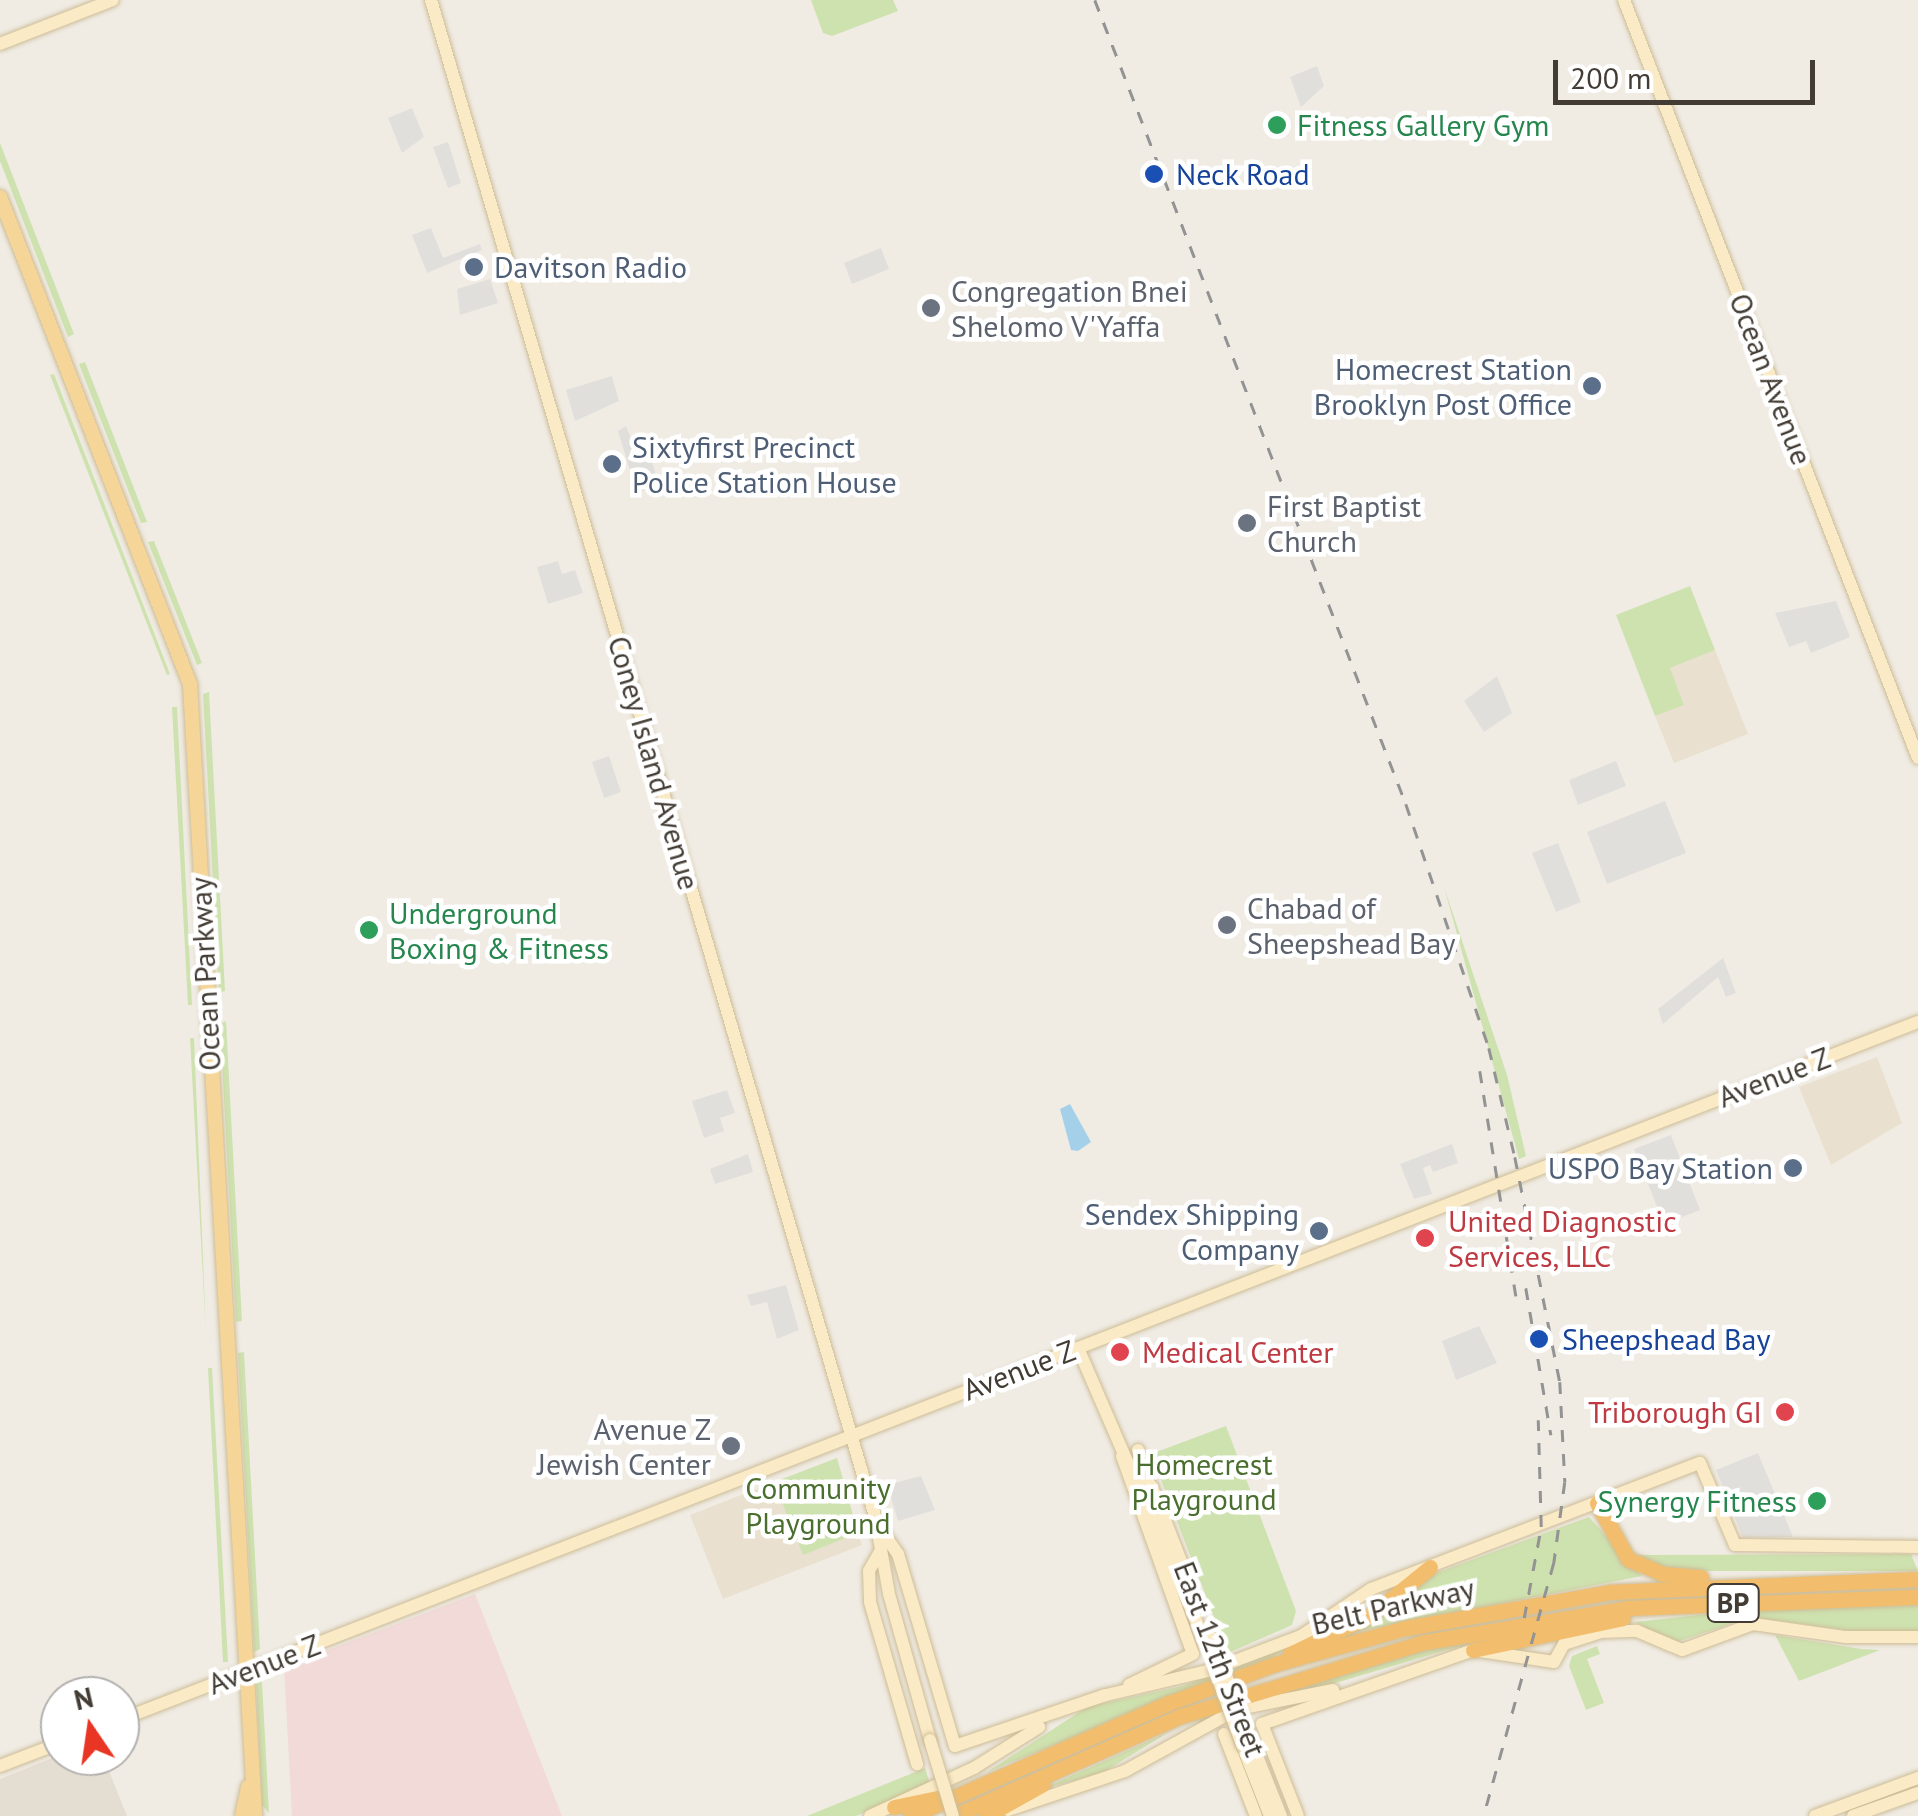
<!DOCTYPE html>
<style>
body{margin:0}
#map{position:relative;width:1918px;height:1816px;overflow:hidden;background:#f0ece4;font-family:"PT Sans",sans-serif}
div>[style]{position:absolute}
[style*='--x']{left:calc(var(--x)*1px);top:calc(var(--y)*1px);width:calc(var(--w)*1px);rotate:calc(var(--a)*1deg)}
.residential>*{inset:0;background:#e4ddd2}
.education>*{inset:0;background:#e9e0cf}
.medical>*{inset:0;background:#f1dad8}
.green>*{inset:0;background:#cee2af}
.parking>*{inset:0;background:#e1dfdc}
.water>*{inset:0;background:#a4d1e9}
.roads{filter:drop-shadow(0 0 2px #cdbc96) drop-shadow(0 0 2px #cdbc96)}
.secondary>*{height:12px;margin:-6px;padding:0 6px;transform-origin:6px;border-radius:6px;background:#faeac5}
.primary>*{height:14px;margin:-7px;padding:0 7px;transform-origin:7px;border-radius:7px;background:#f6d598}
.highway>*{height:15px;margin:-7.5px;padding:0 7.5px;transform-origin:7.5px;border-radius:7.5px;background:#f2be6d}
.rail>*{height:2.5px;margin-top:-1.25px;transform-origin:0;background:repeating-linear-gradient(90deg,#939393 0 12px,transparent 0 24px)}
.bridges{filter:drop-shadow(0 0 2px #cdbc96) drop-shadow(0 0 2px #cdbc96)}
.secondary-bridge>*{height:12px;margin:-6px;padding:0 6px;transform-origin:6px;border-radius:6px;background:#faeac5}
.dots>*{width:28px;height:28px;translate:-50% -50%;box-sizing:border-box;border:5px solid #fff;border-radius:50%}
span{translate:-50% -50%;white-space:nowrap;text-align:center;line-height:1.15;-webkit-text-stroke:9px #fff;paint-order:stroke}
.shield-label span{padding:2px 8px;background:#fff;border:2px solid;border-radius:8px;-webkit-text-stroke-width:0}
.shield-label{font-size:28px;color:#423c34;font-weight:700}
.leisure-label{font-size:30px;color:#27864d}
.left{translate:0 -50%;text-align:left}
.right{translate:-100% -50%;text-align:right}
.transit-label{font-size:30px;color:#164399}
.service-label{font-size:30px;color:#4e5e75}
.worship-label{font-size:30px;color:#5b616d}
.street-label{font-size:30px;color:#423c34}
.health-label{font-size:30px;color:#be3a42}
.park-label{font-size:30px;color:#4a6e2d}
.north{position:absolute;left:40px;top:1676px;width:100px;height:100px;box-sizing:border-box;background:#fff;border:2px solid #b3b1ae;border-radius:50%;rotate:347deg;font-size:28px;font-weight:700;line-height:40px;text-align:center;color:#423c34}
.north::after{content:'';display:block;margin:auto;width:35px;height:45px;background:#e93523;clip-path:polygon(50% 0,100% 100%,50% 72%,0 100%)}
.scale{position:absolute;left:1553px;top:60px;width:262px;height:45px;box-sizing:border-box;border:5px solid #423c34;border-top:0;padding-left:12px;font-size:30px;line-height:35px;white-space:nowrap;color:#423c34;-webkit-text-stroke:8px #fff;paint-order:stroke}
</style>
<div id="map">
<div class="residential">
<div style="clip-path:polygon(60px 1755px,103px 1756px,127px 1816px,0 1816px,0 1779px)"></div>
</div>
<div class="education">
<div style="clip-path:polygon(1715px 650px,1748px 734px,1674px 763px,1655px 716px,1684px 704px,1669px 668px)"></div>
<div style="clip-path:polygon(1877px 1057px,1902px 1123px,1831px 1165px,1799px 1087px)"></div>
<div style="clip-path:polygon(774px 1482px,803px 1554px,858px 1533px,862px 1545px,723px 1599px,690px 1515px)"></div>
</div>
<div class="medical">
<div style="clip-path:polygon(475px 1594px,562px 1816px,292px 1816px,284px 1667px)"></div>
</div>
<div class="green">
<div style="clip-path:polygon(811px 0,893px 0,898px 11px,832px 36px,823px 33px)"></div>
<div style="clip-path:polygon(0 143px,74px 334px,68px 337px,0 161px)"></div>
<div style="clip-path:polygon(85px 362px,147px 522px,141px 523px,79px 364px)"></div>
<div style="clip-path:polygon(54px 374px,170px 674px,167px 675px,50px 375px)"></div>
<div style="clip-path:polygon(154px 541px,202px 663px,197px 665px,148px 542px)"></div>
<div style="clip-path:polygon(1690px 586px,1715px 650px,1670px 668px,1684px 705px,1655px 716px,1616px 615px)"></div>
<div style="clip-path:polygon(209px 692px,225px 991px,219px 993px,203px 694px)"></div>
<div style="clip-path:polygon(172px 707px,177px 707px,192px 1005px,188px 1005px)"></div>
<div style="clip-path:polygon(1444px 887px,1507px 1075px,1526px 1156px,1519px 1159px)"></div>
<div style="clip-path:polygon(226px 1021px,242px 1321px,236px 1322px,220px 1024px)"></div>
<div style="clip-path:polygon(190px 1038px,194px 1038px,206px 1333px)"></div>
<div style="clip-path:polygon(244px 1352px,260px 1649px,254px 1652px,238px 1353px)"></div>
<div style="clip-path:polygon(208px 1368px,212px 1368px,228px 1662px,223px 1662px)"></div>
<div style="clip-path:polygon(1226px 1426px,1296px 1611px,1292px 1625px,1228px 1653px,1151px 1454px)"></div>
<div style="clip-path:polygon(837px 1458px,858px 1533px,803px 1555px,774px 1482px)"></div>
<div style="clip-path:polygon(1589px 1517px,1642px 1576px,1350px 1633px,1436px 1573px)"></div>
<div style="clip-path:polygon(1911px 1554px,1918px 1571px,1666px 1571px,1640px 1562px,1638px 1555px)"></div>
<div style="clip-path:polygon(1918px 1605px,1918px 1632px,1852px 1631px,1751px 1617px,1674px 1643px,1635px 1622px,1752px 1609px)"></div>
<div style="clip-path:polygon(1547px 1634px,1480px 1640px,1198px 1724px,1202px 1716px,1409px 1653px,1464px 1641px)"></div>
<div style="clip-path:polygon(1775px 1635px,1861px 1649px,1880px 1650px,1799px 1681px)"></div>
<div style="clip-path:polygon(1597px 1646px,1600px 1654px,1587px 1659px,1604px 1703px,1586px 1710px,1569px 1666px,1572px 1656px)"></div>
<div style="clip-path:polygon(1287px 1648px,1269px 1659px,987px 1772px,1087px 1707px,1182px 1686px)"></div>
<div style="clip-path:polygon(256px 1681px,262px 1681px,269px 1813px,262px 1805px)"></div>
<div style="clip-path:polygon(1169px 1732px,1102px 1773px,1042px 1789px)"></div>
<div style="clip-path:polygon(925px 1768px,931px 1787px,856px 1816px,807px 1816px)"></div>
</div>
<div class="parking">
<div style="clip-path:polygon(1317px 66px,1324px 86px,1301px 107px,1290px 77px)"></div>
<div style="clip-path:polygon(412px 108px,424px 137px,402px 153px,388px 118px)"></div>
<div style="clip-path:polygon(448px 142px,461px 183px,448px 188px,433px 147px)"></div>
<div style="clip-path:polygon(431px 228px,443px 258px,480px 244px,482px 250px,427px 273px,412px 235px)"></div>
<div style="clip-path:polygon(881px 248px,889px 269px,852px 284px,844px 263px)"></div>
<div style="clip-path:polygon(490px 279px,498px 303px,460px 315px,457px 289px)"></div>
<div style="clip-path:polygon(612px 376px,619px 401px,575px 421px,566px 390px)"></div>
<div style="clip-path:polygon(626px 426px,637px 453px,648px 449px,659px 484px,637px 493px,618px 431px)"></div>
<div style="clip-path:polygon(558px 561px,562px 574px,575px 570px,583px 593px,548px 604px,537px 567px)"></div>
<div style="clip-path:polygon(1836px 601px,1850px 637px,1811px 653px,1806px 641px,1789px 647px,1775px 613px)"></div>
<div style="clip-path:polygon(1497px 676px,1512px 713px,1484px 732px,1464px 701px)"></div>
<div style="clip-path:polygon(609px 756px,621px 792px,604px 798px,592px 762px)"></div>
<div style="clip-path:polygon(1616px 761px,1626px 786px,1578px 805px,1569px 780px)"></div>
<div style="clip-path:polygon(1665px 801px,1686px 853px,1607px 884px,1587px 832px)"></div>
<div style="clip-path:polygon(1558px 843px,1581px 902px,1556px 912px,1532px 853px)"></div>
<div style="clip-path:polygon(1723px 958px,1736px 993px,1726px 997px,1718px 977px,1663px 1024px,1658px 1009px)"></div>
<div style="clip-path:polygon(727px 1090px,735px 1113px,720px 1118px,724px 1131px,704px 1138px,692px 1101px)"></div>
<div style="clip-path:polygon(1671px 1135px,1700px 1210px,1664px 1224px,1634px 1149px)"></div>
<div style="clip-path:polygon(1452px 1144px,1458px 1163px,1433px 1172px,1430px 1165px,1423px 1168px,1432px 1194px,1414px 1199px,1400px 1164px)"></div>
<div style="clip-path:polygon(748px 1154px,753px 1172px,715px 1184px,710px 1169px)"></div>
<div style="clip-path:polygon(786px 1285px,799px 1330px,777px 1339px,767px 1302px,751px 1306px,747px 1295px)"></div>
<div style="clip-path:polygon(1479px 1326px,1497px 1363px,1456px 1380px,1442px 1341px)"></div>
<div style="clip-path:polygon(1758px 1453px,1793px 1537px,1743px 1538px,1716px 1470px)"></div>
<div style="clip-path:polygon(921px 1476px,935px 1510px,898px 1521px,887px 1485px)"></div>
</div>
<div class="water">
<div style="clip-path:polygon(1070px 1104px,1091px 1142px,1078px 1151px,1071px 1150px,1060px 1109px)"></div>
</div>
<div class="roads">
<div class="secondary">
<div style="--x:431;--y:0;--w:1580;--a:73.68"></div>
<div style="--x:875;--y:1516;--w:79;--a:79.8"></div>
<div style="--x:889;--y:1594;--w:152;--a:74.3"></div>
<div style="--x:1624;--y:0;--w:813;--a:68.8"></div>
<div style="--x:0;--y:44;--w:121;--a:-21.3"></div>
<div style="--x:1078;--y:1348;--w:320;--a:66.6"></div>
<div style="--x:1138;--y:1450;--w:28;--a:69"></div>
<div style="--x:1122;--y:1456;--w:210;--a:70.3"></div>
<div style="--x:1193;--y:1654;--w:71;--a:154.2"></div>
<div style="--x:1139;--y:1471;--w:21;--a:51"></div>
<div style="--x:1152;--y:1487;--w:104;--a:68.6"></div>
<div style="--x:879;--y:1527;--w:33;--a:55"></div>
<div style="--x:898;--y:1554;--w:200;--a:73.5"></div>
<div style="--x:955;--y:1746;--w:159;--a:-18.7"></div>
<div style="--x:881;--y:1550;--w:24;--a:120"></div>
<div style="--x:869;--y:1571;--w:31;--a:88"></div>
<div style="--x:870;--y:1602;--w:169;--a:73.8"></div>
<div style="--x:1102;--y:1696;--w:109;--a:-13.3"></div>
<div style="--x:1208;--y:1671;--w:99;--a:-20.6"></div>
<div style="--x:1301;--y:1636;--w:84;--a:-33.9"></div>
<div style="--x:1371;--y:1589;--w:352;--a:-21"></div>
<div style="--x:1700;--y:1463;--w:89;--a:66.9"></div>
<div style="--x:1735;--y:1545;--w:183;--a:0.6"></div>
<div style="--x:120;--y:1720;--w:1929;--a:-21.22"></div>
<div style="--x:1224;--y:1734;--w:88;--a:68.7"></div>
<div style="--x:1251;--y:1741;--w:81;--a:68.2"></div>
<div style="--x:1242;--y:1745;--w:76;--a:68.5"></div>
<div style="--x:0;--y:1766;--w:64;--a:-21"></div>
<div style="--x:1008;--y:1810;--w:123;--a:-18.4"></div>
<div style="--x:1125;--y:1771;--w:129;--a:-28.8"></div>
<div style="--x:1238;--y:1709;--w:97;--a:-11.3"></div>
<div style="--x:870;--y:1816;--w:115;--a:-24.8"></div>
<div style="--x:974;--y:1768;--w:77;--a:-32.2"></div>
<div style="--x:1298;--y:1816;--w:99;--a:-111.4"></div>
<div style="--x:1262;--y:1724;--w:224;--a:-19.3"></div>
<div style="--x:1473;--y:1650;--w:82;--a:8.4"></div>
<div style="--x:1554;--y:1662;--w:21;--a:-61"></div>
<div style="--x:1564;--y:1644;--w:38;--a:-18"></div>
<div style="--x:1600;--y:1632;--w:37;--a:-2"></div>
<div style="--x:1637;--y:1631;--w:49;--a:22.9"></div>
<div style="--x:1682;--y:1650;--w:76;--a:-20.1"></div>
<div style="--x:1753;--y:1624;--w:94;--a:8"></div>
<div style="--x:1846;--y:1637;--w:72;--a:0"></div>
<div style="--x:1815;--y:1816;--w:110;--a:-20.3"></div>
<div style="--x:1853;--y:1816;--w:69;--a:-19.5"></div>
</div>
<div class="primary">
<div style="--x:0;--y:197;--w:523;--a:68.69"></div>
<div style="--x:190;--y:684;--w:1134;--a:86.71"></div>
<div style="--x:242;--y:1816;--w:30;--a:-78"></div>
</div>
<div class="highway">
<div style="--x:1597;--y:1503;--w:64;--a:61"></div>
<div style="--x:1628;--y:1559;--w:38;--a:23"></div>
<div style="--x:1663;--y:1574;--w:38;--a:5"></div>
<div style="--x:1473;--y:1650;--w:153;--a:-12"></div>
<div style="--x:1290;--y:1654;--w:90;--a:-25.7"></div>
<div style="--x:1371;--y:1615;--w:76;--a:-39.1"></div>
<div style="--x:894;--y:1807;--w:44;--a:-11.8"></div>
<div style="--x:911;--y:1816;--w:282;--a:-23.7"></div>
<div style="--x:1169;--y:1703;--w:113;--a:-20.2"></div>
<div style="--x:1275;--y:1664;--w:136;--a:-15.4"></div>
<div style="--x:1406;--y:1628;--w:207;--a:-10"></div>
<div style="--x:1610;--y:1592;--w:308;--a:-2.4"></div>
<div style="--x:954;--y:1816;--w:248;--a:-23.8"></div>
<div style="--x:1181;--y:1716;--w:255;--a:-16.9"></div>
<div style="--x:1425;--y:1642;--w:207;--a:-9.5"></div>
<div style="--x:1629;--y:1608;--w:289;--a:-2.2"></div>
<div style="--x:986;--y:1816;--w:65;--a:-29.3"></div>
</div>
</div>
<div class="rail">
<div style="--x:1095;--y:0;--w:862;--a:68.85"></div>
<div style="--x:1406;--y:804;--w:258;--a:71.2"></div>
<div style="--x:1489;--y:1048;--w:112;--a:76.6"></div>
<div style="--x:1515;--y:1157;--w:229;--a:78.7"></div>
<div style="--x:1560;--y:1382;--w:100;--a:87.1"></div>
<div style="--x:1565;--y:1482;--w:82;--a:97.7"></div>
<div style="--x:1554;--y:1563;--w:263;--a:105.5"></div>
<div style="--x:1480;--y:1071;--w:239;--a:80.9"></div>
<div style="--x:1526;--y:1288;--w:149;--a:80.3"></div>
<div style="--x:1524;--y:1618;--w:93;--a:-79.4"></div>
<div style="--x:1541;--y:1527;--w:107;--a:-91.6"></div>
</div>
<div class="bridges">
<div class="secondary-bridge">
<div style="--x:1212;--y:1638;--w:110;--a:69.3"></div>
<div style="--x:1214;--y:1668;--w:82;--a:70"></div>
<div style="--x:930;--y:1740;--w:79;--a:73.2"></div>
</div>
</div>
<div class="dots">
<div style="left:1277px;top:125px;background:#2e9e5b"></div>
<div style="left:1154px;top:174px;background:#1a4fb4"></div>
<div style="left:474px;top:267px;background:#5c6f8a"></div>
<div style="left:931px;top:308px;background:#6b7280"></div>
<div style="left:1592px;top:386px;background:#5c6f8a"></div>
<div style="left:612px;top:464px;background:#5c6f8a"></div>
<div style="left:1247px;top:523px;background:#6b7280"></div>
<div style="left:1227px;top:925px;background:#6b7280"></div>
<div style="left:369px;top:930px;background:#2e9e5b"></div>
<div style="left:1793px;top:1168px;background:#5c6f8a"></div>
<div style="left:1319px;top:1231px;background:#5c6f8a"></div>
<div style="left:1425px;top:1238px;background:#e0444e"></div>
<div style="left:1539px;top:1339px;background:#1a4fb4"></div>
<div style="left:1120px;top:1352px;background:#e0444e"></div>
<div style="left:1785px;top:1412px;background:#e0444e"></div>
<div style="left:731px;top:1446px;background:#6b7280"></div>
<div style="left:1817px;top:1501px;background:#2e9e5b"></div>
</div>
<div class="shield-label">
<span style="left:1733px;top:1603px">BP</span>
</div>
<div class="leisure-label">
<span class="left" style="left:1297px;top:125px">Fitness Gallery Gym</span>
<span class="left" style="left:389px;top:930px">Underground<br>Boxing &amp; Fitness</span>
<span class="right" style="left:1797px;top:1501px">Synergy Fitness</span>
</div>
<div class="transit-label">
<span class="left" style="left:1176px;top:174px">Neck Road</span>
<span class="left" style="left:1562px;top:1339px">Sheepshead Bay</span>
</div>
<div class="service-label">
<span class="left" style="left:494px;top:267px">Davitson Radio</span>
<span class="right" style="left:1572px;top:386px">Homecrest Station<br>Brooklyn Post Office</span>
<span class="left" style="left:632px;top:464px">Sixtyfirst Precinct<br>Police Station House</span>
<span class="right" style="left:1773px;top:1168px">USPO Bay Station</span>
<span class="right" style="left:1299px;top:1231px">Sendex Shipping<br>Company</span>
</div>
<div class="worship-label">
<span class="left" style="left:951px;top:308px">Congregation Bnei<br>Shelomo V'Yaffa</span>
<span class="left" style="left:1267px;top:523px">First Baptist<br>Church</span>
<span class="left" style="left:1247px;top:925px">Chabad of<br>Sheepshead Bay</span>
<span class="right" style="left:711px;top:1446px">Avenue Z<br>Jewish Center</span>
</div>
<div class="street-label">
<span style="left:1771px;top:379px;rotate:69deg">Ocean Avenue</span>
<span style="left:654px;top:763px;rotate:74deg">Coney Island Avenue</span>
<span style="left:205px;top:974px;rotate:-93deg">Ocean Parkway</span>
<span style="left:1774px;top:1077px;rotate:-21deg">Avenue Z</span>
<span style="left:1019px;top:1370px;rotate:-21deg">Avenue Z</span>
<span style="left:1393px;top:1606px;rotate:-13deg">Belt Parkway</span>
<span style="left:1220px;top:1659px;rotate:69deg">East 12th Street</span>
<span style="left:264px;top:1664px;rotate:-21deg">Avenue Z</span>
</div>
<div class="health-label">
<span class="left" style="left:1448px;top:1238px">United Diagnostic<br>Services, LLC</span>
<span class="left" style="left:1142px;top:1352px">Medical Center</span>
<span class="right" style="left:1762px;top:1412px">Triborough GI</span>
</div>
<div class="park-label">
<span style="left:1204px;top:1481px">Homecrest<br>Playground</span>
<span style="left:818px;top:1505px">Community<br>Playground</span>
</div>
<div class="north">N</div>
<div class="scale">200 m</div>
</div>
